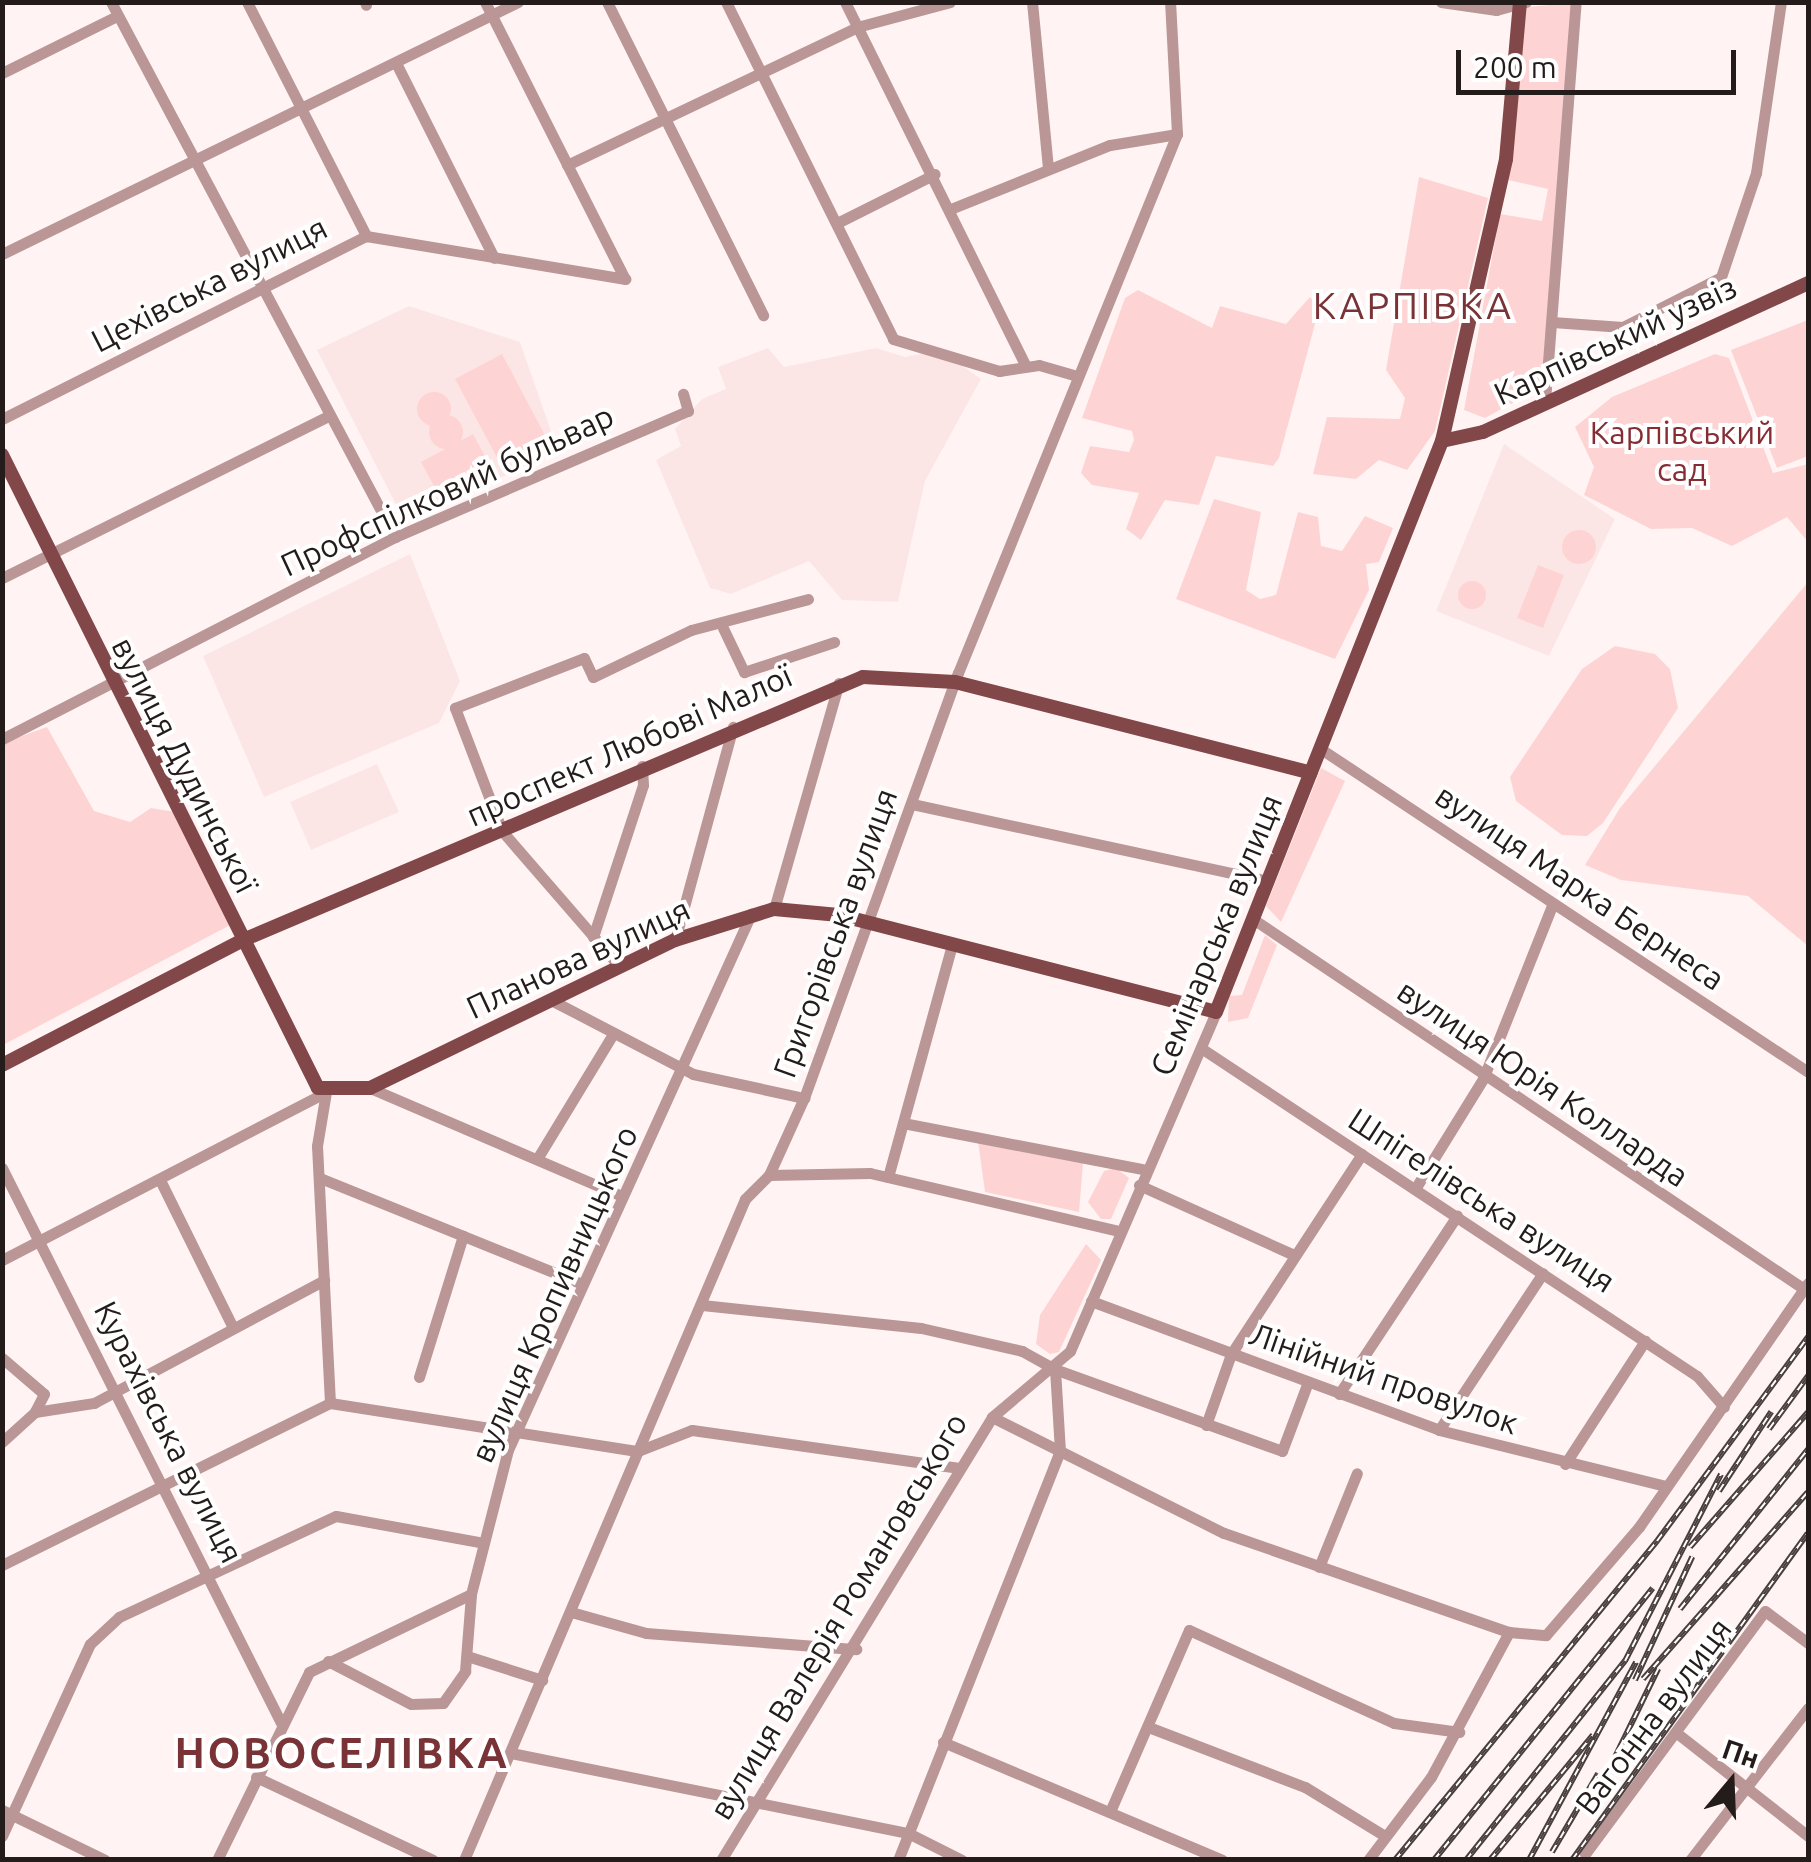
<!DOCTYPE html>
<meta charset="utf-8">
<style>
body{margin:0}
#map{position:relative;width:1811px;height:1862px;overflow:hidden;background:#fff4f3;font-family:Ubuntu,sans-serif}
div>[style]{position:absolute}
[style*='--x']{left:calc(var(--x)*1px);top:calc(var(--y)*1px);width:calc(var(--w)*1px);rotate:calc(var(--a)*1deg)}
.built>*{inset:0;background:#fce6e5}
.green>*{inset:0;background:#fdd4d3}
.round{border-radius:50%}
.minor>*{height:11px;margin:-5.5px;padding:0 5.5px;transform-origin:5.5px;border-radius:5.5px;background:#ba9796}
.major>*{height:14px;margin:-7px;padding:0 7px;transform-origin:7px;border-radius:7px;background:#824849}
.rail>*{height:6px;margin-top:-3px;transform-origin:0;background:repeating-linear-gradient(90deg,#fff 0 8px,#473e3d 0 16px);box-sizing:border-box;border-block:2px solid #473e3d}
span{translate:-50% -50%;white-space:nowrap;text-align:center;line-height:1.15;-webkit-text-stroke:8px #fff;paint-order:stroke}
.street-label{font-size:32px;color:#241b1b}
.park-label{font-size:32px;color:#862c33}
.quarter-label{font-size:38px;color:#793235;letter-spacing:2.5px}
.district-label{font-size:42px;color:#793235;font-weight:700;letter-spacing:2.5px}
.frame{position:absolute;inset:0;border:5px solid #241b1b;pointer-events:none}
.north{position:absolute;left:1681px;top:1732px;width:100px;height:100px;-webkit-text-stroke:8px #fff;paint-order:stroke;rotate:19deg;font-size:28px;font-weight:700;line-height:40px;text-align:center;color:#241b1b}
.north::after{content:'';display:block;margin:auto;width:35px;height:45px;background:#241b1b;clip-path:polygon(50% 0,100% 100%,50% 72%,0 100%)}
.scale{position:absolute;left:1456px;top:50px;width:280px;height:45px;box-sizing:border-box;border:5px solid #241b1b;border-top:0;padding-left:12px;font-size:30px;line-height:35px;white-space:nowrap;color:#241b1b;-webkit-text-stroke:8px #fff;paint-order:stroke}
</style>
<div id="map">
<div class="built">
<div style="clip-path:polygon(409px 306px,520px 342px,558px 451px,405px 522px,317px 350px)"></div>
<div style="clip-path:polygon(768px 348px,784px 367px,876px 348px,905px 357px,940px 350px,981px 379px,925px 481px,898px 602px,842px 600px,809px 561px,731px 594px,710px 588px,656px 460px,681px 446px,675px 429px,702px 399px,726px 389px,718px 367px)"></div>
<div style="clip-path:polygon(1504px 444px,1615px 519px,1549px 656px,1436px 611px)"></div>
<div style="clip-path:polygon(410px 554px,460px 681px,439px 723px,264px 797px,203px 656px)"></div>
<div style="clip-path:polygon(377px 764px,399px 812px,311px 850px,290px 802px)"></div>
</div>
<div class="green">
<div style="clip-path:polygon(1574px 3px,1542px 387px,1485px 418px,1464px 410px,1500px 214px,1542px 221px,1548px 189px,1508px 180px,1526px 7px)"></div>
<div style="clip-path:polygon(1419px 177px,1488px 198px,1435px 431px,1407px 470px,1379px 460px,1356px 479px,1313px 474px,1327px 417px,1400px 419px,1405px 398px,1386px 370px)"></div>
<div style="clip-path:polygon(1138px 290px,1212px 328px,1220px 306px,1286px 324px,1310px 297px,1319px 309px,1279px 458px,1273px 466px,1216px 456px,1199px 505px,1165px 500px,1141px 540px,1126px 529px,1139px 493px,1092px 485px,1081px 473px,1090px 446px,1129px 452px,1134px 440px,1132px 431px,1082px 418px,1125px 298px)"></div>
<div style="clip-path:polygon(1808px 320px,1808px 456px,1777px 468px,1731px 350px)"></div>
<div style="clip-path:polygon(502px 354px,548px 441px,501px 465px,455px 379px)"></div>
<div style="clip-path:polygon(1715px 354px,1729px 358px,1773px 473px,1808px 464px,1808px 542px,1787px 517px,1732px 546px,1692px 528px,1651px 529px,1584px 495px,1594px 467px,1575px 427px,1612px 397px)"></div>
<div class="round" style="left:417px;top:392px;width:34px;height:34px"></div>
<div class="round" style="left:429px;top:415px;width:34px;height:34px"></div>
<div style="clip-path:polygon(473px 434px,487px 460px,435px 488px,421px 462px)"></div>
<div style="clip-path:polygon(1214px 499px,1261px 512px,1246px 590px,1260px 599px,1276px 595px,1298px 512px,1318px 517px,1321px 546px,1342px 551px,1365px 516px,1393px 528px,1379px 562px,1366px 564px,1369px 590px,1335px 659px,1176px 599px)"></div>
<div class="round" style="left:1562px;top:530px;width:34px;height:34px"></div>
<div style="clip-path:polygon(1538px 565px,1564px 575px,1543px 628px,1517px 618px)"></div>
<div class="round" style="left:1458px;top:581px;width:28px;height:28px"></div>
<div style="clip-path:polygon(1808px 582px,1808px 946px,1748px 896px,1621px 880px,1585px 865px,1620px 808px)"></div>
<div style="clip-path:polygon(1615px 646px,1655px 654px,1670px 669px,1678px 708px,1603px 823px,1587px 836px,1562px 835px,1516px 801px,1510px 777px,1582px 669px)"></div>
<div style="clip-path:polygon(47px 727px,94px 811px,130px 822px,151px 808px,181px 813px,234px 923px,3px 1045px,3px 743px)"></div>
<div style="clip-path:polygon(1321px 768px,1345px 781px,1281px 922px,1266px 906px)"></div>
<div style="clip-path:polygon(1265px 935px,1277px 945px,1248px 1018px,1228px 1022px,1229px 996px,1242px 995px)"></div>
<div style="clip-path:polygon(978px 1141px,1083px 1163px,1079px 1212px,985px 1192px)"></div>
<div style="clip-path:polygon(1116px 1168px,1129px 1178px,1111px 1219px,1101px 1219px,1088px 1202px,1104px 1171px)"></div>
<div style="clip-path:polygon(1086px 1244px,1101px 1260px,1059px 1352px,1050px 1354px,1036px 1344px,1040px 1315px)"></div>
</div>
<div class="minor">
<div style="--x:111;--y:2;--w:606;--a:62.04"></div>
<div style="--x:247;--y:2;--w:263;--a:63"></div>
<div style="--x:365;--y:2;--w:3;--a:72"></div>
<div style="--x:485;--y:2;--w:310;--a:63.2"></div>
<div style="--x:607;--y:2;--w:350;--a:63.5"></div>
<div style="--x:726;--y:2;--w:376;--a:63.6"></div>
<div style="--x:893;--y:339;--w:111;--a:16.8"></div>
<div style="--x:999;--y:371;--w:40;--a:-8.5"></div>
<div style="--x:1039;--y:365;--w:37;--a:16"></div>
<div style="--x:845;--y:2;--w:405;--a:63.6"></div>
<div style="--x:1032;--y:2;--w:166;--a:84.5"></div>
<div style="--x:1441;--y:2;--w:56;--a:8.3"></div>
<div style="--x:1496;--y:10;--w:31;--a:-15"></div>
<div style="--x:396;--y:63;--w:218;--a:63.3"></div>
<div style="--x:2;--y:73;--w:128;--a:-26.4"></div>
<div style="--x:567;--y:165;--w:321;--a:-25.4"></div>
<div style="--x:857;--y:27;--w:96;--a:-15"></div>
<div style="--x:953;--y:208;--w:169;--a:-21.9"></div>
<div style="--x:1110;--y:145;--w:68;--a:-9.3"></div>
<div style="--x:839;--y:222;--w:107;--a:-26.6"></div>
<div style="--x:2;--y:254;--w:574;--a:-26.03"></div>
<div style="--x:1552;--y:322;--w:71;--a:4"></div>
<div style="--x:1623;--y:327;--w:110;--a:-27"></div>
<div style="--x:1721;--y:277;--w:110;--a:-71.4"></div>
<div style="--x:1756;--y:173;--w:173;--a:-81.7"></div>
<div style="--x:1545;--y:401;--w:400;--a:-85.6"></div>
<div style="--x:2;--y:419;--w:407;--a:-26.7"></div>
<div style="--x:366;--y:236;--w:263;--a:9.4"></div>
<div style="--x:2;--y:578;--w:366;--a:-26.4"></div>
<div style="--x:723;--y:628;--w:49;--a:64.5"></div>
<div style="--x:744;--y:672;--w:95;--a:-18.4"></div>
<div style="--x:2;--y:739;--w:442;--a:-27.2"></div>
<div style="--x:395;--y:537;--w:319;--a:-23.3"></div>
<div style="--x:688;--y:411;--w:18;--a:-106"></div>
<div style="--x:1321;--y:749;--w:584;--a:33.55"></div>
<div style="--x:912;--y:804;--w:364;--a:12.2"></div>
<div style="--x:774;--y:909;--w:235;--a:-74"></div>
<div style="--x:1253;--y:919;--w:664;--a:33.88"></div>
<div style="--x:593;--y:937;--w:160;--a:-71.8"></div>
<div style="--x:643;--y:785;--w:19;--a:-93"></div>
<div style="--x:675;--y:940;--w:221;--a:-74.8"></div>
<div style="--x:619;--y:966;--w:179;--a:-130.9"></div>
<div style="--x:502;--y:831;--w:132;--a:-110.9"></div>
<div style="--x:455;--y:708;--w:138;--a:-21.2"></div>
<div style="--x:584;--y:658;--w:21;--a:65"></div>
<div style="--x:593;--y:677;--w:109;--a:-25.6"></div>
<div style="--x:691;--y:630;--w:121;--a:-14.8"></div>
<div style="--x:551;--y:1000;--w:160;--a:27.5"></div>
<div style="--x:693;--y:1074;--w:114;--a:12.2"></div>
<div style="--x:1201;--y:1048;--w:595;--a:33.48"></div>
<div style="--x:1697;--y:1376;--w:41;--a:48.9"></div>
<div style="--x:370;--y:1088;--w:274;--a:23.2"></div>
<div style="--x:326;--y:1092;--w:55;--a:99.5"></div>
<div style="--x:317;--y:1146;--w:257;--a:87.1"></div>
<div style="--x:903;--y:1123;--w:248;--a:10.9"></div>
<div style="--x:537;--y:1159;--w:146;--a:-58.7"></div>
<div style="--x:2;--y:1168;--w:621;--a:63.31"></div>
<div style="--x:769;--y:1175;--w:101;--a:-1.1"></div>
<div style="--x:870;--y:1173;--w:256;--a:13.1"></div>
<div style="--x:888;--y:1177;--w:237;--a:-74.6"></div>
<div style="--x:320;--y:1178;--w:283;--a:22"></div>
<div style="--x:160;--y:1180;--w:165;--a:63.7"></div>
<div style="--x:1139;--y:1185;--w:168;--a:24.3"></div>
<div style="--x:1415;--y:1189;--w:129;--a:-58.3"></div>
<div style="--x:1483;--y:1079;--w:189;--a:-68.3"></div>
<div style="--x:2;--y:1260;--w:365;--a:-27.4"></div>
<div style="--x:1091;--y:1301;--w:371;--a:20.3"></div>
<div style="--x:1439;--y:1430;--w:234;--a:13.9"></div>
<div style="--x:702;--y:1305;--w:220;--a:6"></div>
<div style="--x:921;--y:1328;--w:104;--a:12.8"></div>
<div style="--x:1022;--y:1351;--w:38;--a:29"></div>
<div style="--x:2;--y:1358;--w:55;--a:40.6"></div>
<div style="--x:44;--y:1394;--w:20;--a:117"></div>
<div style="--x:1060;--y:1371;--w:236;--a:19.8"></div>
<div style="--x:1282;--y:1451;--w:74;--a:-69.4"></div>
<div style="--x:419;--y:1377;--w:148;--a:-72.7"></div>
<div style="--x:1339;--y:1394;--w:214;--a:-56.5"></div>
<div style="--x:992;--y:1417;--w:259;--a:26.6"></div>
<div style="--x:1224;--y:1533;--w:302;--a:19.2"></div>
<div style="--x:1206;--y:1425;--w:75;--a:-70.6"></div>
<div style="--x:1231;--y:1354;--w:239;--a:-56.8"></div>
<div style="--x:1439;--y:1430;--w:188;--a:-56.5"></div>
<div style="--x:2;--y:1442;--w:45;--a:-42.3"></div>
<div style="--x:35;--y:1412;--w:60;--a:-8.7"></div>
<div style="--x:94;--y:1403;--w:261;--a:-28.1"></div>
<div style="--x:1565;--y:1464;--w:147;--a:-57"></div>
<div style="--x:2;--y:1565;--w:366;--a:-26.3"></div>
<div style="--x:330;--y:1403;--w:312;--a:8.9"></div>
<div style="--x:638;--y:1451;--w:58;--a:-21.3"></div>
<div style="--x:692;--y:1430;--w:270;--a:8.1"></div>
<div style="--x:1319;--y:1567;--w:101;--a:-68"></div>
<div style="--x:571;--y:1612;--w:78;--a:15.6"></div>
<div style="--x:646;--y:1633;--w:211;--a:4.4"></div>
<div style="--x:467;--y:1656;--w:79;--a:17.7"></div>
<div style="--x:328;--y:1661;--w:93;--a:27.4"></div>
<div style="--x:411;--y:1704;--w:32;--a:-2"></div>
<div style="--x:443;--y:1703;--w:39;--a:-55"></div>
<div style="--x:465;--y:1671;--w:77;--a:-85.5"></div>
<div style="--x:1151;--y:1728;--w:165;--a:21"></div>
<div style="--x:1305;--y:1787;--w:94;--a:31.5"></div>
<div style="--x:1678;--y:1734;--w:165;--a:38.1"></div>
<div style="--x:943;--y:1742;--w:303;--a:22.9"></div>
<div style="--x:511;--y:1753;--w:405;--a:11.4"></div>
<div style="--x:908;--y:1833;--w:60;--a:26.6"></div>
<div style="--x:256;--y:1777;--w:195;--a:25.1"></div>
<div style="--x:1112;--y:1807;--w:193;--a:-66.5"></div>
<div style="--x:1189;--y:1630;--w:225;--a:24.4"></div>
<div style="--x:1394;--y:1723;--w:66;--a:7.9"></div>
<div style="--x:2;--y:1810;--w:114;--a:25.9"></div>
<div style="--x:2;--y:1836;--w:211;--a:-65.4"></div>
<div style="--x:90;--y:1644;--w:40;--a:-43"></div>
<div style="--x:119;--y:1617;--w:239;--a:-25"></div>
<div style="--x:336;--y:1516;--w:150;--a:10.3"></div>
<div style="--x:1585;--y:1854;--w:302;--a:-53.5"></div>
<div style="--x:1765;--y:1611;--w:54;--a:36.7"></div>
<div style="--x:217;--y:1860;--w:209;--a:-63.9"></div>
<div style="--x:309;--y:1672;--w:180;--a:-25.7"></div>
<div style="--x:471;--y:1594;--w:149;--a:-75.6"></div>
<div style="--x:508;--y:1450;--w:589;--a:-65.61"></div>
<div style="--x:464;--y:1860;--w:718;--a:-66.97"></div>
<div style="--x:745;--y:1199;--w:34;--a:-45"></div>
<div style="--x:769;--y:1175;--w:85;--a:-65.6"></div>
<div style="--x:804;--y:1098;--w:452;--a:-70.1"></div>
<div style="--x:958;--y:673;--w:582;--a:-67.89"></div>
<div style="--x:1177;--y:134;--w:132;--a:-93"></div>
<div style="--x:721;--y:1860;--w:519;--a:-58.54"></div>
<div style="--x:992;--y:1417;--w:102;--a:-40.2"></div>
<div style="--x:1070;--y:1351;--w:369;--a:-66.7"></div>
<div style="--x:898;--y:1860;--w:440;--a:-68.4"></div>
<div style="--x:1060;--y:1451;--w:82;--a:-93.5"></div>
<div style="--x:1368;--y:1860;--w:104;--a:-52.8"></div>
<div style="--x:1431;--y:1777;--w:165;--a:-61.7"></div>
<div style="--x:1509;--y:1632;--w:37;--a:5"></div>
<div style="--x:1546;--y:1635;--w:143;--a:-49.3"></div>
<div style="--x:1639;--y:1527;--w:297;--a:-55.3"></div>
<div style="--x:1690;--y:1860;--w:192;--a:-52.2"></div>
</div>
<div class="major">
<div style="--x:1442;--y:441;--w:42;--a:-12.4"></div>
<div style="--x:1483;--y:432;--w:358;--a:-24.6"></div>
<div style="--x:2;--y:455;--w:707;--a:63.47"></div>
<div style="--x:318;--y:1088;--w:52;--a:0"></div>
<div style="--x:370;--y:1088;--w:339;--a:-25.9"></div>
<div style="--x:675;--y:940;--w:104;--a:-17.4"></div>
<div style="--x:774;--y:909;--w:65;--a:5.3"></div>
<div style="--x:839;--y:915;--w:389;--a:14.4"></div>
<div style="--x:1216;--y:1012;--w:614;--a:-68.41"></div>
<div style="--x:1442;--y:441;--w:289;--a:-77.2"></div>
<div style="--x:1506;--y:159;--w:158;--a:-84.9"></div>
<div style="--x:2;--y:1065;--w:271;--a:-27.4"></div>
<div style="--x:243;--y:940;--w:673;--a:-22.99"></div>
<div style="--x:863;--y:677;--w:92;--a:3.1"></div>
<div style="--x:955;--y:682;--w:367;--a:14.3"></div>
</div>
<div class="rail">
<div style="--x:1769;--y:1429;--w:66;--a:-53.7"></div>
<div style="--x:1719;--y:1491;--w:95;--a:-56.6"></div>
<div style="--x:1690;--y:1547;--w:179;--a:-48.8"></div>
<div style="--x:1680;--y:1609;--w:205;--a:-51.3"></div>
<div style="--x:1643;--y:1679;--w:249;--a:-48.6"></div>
<div style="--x:1635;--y:1680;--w:136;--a:-65.1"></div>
<div style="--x:1599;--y:1790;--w:135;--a:-64"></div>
<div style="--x:1552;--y:1852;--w:91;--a:-59.5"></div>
<div style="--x:1395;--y:1860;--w:413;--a:-50.6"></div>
<div style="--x:1657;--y:1541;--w:254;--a:-53.5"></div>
<div style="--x:1434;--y:1860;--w:349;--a:-51.2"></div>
<div style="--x:1466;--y:1860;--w:255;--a:-51.4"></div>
<div style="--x:1625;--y:1661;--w:210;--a:-62.8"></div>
<div style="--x:1490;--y:1860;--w:162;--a:-50.5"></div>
<div style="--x:1529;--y:1860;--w:225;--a:-61.6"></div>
<div style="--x:1572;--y:1860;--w:403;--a:-54.2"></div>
</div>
<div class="street-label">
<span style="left:209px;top:284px;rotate:-27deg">Цехівська вулиця</span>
<span style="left:1615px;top:340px;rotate:-25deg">Карпівський узвіз</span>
<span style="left:447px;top:490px;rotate:-25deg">Профспілковий бульвар</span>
<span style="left:629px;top:745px;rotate:-24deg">проспект Любові Малої</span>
<span style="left:185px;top:765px;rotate:63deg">вулиця Дудинської</span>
<span style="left:1580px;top:887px;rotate:34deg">вулиця Марка Бернеса</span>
<span style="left:835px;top:933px;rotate:-70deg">Григорівська вулиця</span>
<span style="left:1216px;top:935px;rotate:-68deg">Семінарська вулиця</span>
<span style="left:578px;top:958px;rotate:-25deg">Планова вулиця</span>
<span style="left:1543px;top:1083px;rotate:34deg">вулиця Юрія Колларда</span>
<span style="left:1482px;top:1200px;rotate:33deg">Шпігелівська вулиця</span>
<span style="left:554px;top:1294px;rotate:-66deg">вулиця Кропивницького</span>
<span style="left:1384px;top:1378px;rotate:19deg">Лінійний провулок</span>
<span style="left:169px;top:1432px;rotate:63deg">Курахівська вулиця</span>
<span style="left:838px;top:1616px;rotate:-59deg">вулиця Валерія Романовського</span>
<span style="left:1653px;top:1716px;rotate:-53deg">Вагонна вулиця</span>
</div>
<div class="park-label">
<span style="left:1682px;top:451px">Карпівський<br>сад</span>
</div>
<div class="quarter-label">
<span style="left:1413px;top:306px">КАРПІВКА</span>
</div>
<div class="district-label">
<span style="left:342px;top:1753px">НОВОСЕЛІВКА</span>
</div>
<div class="frame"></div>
<div class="north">Пн</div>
<div class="scale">200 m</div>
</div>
